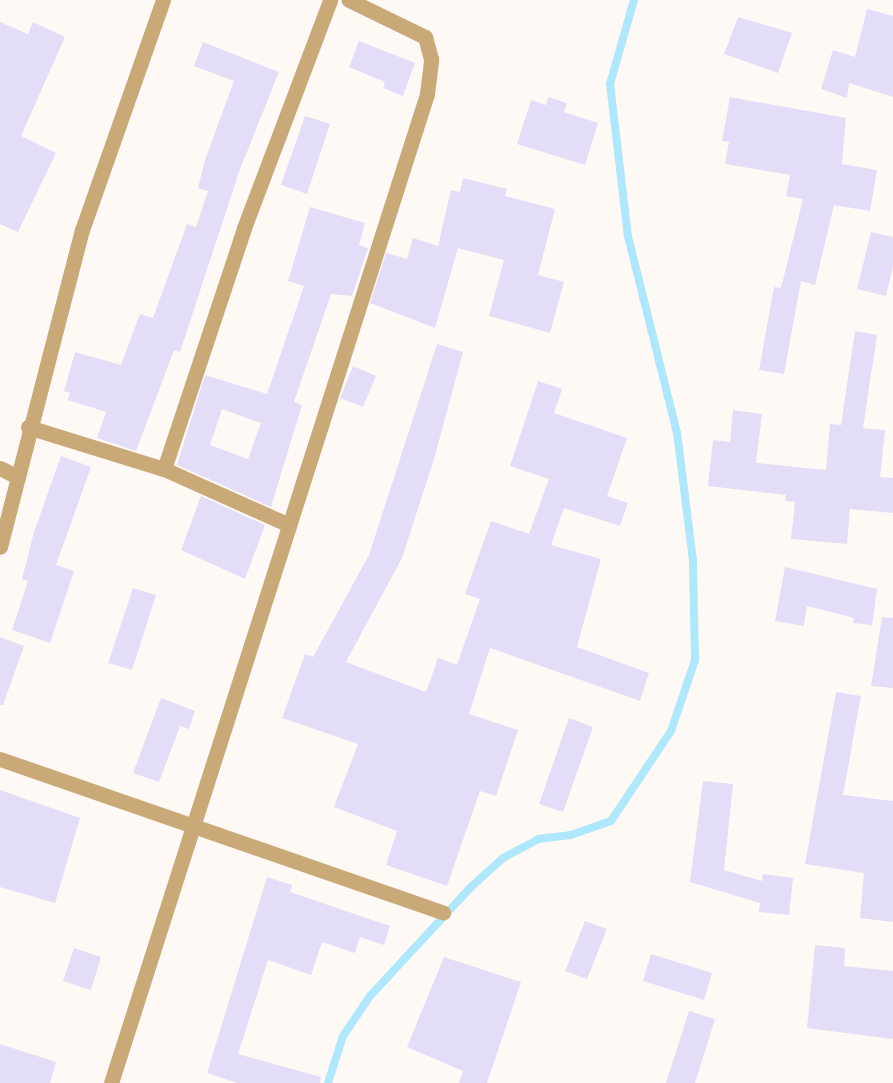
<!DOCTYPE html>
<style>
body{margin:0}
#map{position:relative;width:893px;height:1083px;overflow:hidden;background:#fff9f6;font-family:"IBM Plex Sans",sans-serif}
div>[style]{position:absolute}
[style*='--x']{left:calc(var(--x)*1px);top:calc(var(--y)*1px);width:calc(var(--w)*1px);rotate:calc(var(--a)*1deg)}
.stream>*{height:8px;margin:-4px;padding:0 4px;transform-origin:4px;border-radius:4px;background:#afe8fd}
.building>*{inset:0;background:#e3ddf8}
.minor>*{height:15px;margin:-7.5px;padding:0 7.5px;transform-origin:7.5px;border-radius:7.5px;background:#c8a977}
span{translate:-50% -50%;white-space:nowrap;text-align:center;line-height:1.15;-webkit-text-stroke:4px #fff;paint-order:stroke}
</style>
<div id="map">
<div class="stream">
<div style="--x:328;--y:1083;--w:49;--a:-72.3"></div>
<div style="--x:343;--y:1036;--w:48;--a:-56"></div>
<div style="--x:370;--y:996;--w:149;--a:-47.2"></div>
<div style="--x:471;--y:887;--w:43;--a:-42.2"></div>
<div style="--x:503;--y:858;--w:40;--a:-28"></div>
<div style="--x:538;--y:839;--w:33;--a:-7"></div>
<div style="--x:571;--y:835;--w:42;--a:-19.3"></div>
<div style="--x:611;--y:821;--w:108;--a:-56.3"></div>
<div style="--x:671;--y:731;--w:75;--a:-71.3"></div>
<div style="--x:695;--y:660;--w:99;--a:-91.2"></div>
<div style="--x:693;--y:561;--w:129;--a:-97.1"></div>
<div style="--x:677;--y:433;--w:202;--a:-104"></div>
<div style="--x:628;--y:237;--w:154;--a:-96.7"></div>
<div style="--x:610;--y:84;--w:87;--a:-74.1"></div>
</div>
<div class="building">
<div style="clip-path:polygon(867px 9px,893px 16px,893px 97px,849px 83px,847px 98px,821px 89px,833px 50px,855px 57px)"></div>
<div style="clip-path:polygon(738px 17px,792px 33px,778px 73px,724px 54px)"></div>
<div style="clip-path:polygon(0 22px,28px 34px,33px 22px,65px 37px,21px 136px,56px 153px,18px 232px,0 224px)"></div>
<div style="clip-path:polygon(359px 41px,415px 63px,403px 96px,383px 88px,385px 82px,349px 67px)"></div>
<div style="clip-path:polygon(203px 42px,279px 72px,239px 172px,180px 352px,174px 350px,136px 451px,97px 438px,106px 412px,68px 400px,70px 393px,64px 391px,75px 352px,121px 365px,140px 314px,153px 318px,187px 224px,196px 227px,208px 191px,198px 188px,205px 160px,234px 81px,194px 66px)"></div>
<div style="clip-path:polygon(548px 97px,567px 103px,564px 112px,598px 123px,585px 165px,517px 144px,531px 100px,546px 105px)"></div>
<div style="clip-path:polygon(730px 97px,846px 118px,842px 164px,877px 170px,870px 211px,834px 205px,815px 285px,801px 281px,784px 374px,759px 370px,774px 287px,781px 288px,803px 199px,786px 196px,790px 175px,725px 164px,729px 142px,722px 141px)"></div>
<div style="clip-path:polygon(305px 116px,330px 124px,307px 194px,281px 185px)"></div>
<div style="clip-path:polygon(463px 178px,507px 189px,505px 196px,555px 209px,538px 275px,564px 282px,550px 333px,489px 316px,504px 260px,458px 248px,435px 328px,370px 303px,386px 253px,407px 259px,413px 238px,438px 246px,451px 190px,460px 192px)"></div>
<div style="clip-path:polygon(evenodd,310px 207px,365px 223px,359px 245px,368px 248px,352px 296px,331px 294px,294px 402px,302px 405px,271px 507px,177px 465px,205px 375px,267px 394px,304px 286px,288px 281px,310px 207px,222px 409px,261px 423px,248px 459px,210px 445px,222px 409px)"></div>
<div style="clip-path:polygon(871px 232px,893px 237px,893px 267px,886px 296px,857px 289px)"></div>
<div style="clip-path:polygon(855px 331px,877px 335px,863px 428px,885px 430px,880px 477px,893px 478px,893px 513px,850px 509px,847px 544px,791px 539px,795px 502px,785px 501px,786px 495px,708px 486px,713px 440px,730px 442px,733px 410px,762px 414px,756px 463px,826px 470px,830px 424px,841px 425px)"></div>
<div style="clip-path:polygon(437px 344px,463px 352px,434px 459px,402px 558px,346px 662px,426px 692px,438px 658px,457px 665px,480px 599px,465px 594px,491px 521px,529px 534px,549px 479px,510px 466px,538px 381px,562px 389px,554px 413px,627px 438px,607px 496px,628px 503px,620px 526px,564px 508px,551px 545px,601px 559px,577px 647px,649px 673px,640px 701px,490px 648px,469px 714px,518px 730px,496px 796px,480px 791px,447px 886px,386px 865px,397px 831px,334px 807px,358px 744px,282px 718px,305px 654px,313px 657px,369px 555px)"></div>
<div style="clip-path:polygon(353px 366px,376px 376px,363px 407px,340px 398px)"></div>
<div style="clip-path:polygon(61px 456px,91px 467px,56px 565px,74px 571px,50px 643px,12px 630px,28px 581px,22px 579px,34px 532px)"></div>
<div style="clip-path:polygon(201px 496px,265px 525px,245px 579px,181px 550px)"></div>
<div style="clip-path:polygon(785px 567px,877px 589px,872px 625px,853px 623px,854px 618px,807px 606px,804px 626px,775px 621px)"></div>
<div style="clip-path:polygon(133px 588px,156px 595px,132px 670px,108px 663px)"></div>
<div style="clip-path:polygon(882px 617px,893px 618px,893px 688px,871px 686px)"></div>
<div style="clip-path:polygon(0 637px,24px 646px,3px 705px,0 705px)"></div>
<div style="clip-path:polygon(836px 692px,861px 696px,843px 795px,893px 801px,893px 922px,860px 918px,864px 873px,805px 864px)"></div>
<div style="clip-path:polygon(161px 698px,195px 711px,189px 729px,180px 726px,159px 782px,133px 773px)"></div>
<div style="clip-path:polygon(569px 718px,593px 727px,563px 812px,539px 804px)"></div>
<div style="clip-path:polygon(703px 781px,733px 784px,724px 870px,762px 881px,763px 874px,793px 878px,789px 915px,759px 912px,760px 903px,690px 882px)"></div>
<div style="clip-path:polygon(0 790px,80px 818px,55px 903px,0 887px)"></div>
<div style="clip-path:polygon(267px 877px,292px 885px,290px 892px,390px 926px,384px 945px,360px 937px,355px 953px,322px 942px,311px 975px,268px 960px,238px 1054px,321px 1077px,320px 1083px,237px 1083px,207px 1073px)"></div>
<div style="clip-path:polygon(585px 921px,607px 929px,587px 979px,565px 971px)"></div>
<div style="clip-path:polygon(815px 945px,845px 948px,844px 966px,893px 971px,893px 1039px,807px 1028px)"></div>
<div style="clip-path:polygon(74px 948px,101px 957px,91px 990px,63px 981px)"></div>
<div style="clip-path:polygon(651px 954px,712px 973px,704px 1000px,643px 981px)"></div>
<div style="clip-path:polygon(444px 957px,521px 982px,487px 1083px,459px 1083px,463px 1071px,407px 1047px)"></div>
<div style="clip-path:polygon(689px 1011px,715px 1019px,695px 1083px,666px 1083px)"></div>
<div style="clip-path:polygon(0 1044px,56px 1062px,50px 1083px,0 1083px)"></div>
</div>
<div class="minor">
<div style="--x:28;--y:427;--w:142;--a:17.2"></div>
<div style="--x:164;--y:469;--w:137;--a:24.1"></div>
<div style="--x:0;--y:468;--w:20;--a:27"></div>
<div style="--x:18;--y:477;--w:72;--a:104.4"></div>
<div style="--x:164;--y:469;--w:254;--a:-71.6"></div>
<div style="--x:244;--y:228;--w:244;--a:-69.3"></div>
<div style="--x:18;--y:477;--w:255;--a:-75.5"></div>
<div style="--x:82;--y:230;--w:244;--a:-70.6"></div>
<div style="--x:0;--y:759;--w:469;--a:19.1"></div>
<div style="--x:111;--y:1083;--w:1038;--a:-72.28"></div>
<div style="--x:427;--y:94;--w:35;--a:-83"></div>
<div style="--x:431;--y:59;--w:23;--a:-105"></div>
<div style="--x:425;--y:37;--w:85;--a:-154"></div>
</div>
</div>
